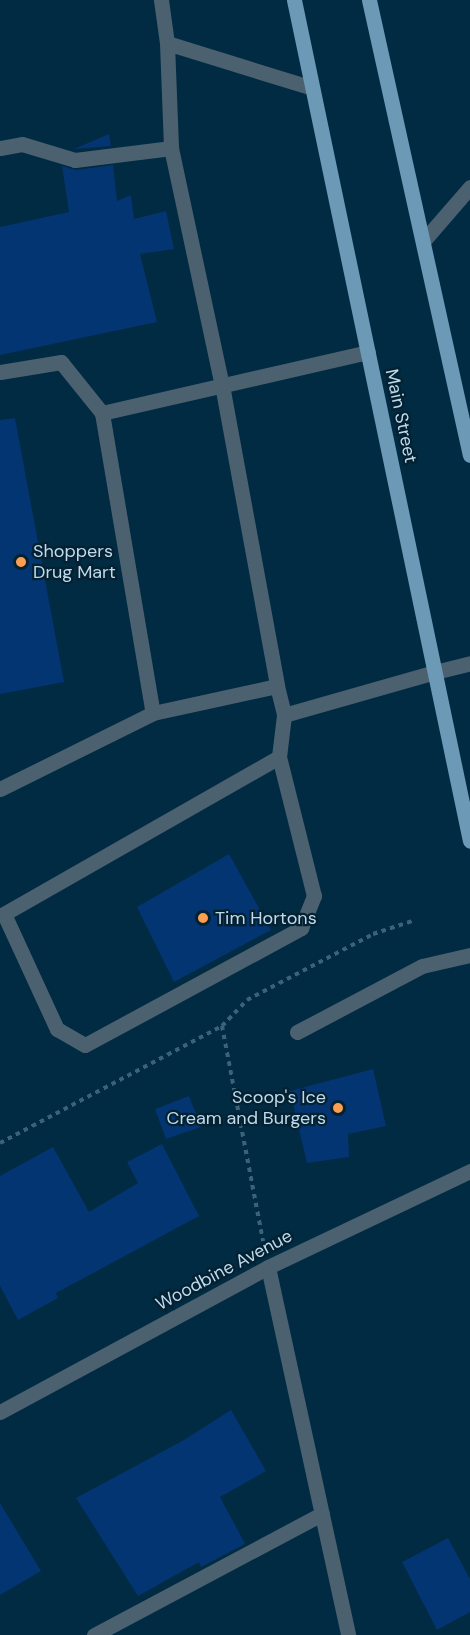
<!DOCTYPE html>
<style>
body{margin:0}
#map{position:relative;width:470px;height:1635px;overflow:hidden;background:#002b42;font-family:"DM Sans",sans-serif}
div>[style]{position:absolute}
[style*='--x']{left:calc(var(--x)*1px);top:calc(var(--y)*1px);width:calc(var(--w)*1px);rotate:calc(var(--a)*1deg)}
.building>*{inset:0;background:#043573}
.path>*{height:4px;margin-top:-2px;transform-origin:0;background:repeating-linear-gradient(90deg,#3c6277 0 4.5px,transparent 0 9px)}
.lane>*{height:15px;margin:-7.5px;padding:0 7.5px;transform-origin:7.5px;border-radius:7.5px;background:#4b616f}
.street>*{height:15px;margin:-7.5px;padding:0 7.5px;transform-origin:7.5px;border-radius:7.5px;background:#4b616f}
.primary>*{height:15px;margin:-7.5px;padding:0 7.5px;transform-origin:7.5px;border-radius:7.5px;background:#6b99b6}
.dots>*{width:16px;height:16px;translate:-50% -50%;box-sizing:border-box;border:3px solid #042131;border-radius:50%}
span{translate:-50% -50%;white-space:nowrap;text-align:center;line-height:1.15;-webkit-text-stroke:4.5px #042131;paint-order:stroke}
.street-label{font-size:18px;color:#bfdaec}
.poi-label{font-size:18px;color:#bfdaec}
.left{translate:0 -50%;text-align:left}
.right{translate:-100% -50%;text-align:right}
</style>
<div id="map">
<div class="building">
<div style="clip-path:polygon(109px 134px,111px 146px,74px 149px)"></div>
<div style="clip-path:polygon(113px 165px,117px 201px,131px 195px,134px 219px,166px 211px,174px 249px,140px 254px,157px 322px,0 355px,0 227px,69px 212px,62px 166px,76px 170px)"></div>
<div style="clip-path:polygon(15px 418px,64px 682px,0 694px,0 420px)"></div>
<div style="clip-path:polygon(229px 854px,271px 930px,174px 982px,137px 907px)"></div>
<div style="clip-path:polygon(373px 1069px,386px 1126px,348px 1134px,349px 1157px,307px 1163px,290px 1091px)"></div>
<div style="clip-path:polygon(189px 1096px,201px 1127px,166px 1139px,155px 1109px)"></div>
<div style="clip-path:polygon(162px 1144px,199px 1216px,56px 1293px,58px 1298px,18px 1320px,0 1286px,0 1176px,53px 1147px,89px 1212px,138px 1183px,127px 1162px)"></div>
<div style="clip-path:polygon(231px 1410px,266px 1471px,220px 1497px,245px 1544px,201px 1567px,199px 1562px,138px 1596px,76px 1498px,184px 1440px)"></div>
<div style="clip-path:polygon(0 1503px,41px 1571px,0 1595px)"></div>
<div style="clip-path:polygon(448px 1538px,470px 1579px,470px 1612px,437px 1630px,402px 1562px)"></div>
</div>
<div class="path">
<div style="--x:222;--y:1026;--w:36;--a:-46"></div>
<div style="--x:247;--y:1000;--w:142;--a:-27.6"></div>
<div style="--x:373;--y:934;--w:41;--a:-18.4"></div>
<div style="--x:0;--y:1143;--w:251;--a:-27.8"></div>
<div style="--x:222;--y:1026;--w:219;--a:79.2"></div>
</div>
<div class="lane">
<div style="--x:161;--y:0;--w:43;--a:82.1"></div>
<div style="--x:167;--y:43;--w:105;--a:87.8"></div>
<div style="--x:171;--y:148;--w:242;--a:77.9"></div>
<div style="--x:222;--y:385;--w:306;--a:79.6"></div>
<div style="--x:167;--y:43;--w:152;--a:17.2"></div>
<div style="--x:0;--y:148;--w:22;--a:-10"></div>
<div style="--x:22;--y:144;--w:55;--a:16.8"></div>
<div style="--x:75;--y:160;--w:97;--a:-7.1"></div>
<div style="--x:425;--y:239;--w:69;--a:-49.1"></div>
<div style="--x:368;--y:352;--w:273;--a:167.1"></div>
<div style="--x:102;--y:413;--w:304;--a:80.4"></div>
<div style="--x:153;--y:713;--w:127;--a:-12.3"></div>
<div style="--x:277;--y:686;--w:30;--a:76"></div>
<div style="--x:284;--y:715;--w:157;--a:-15.9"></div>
<div style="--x:0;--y:372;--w:62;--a:-9.3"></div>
<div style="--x:61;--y:362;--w:65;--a:51.2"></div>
<div style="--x:279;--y:757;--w:317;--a:150.3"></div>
<div style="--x:4;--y:914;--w:127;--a:65.3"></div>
<div style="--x:57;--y:1029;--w:32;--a:30"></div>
<div style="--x:85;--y:1045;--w:246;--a:-28.4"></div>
<div style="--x:301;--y:928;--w:35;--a:-68"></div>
<div style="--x:314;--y:896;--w:143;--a:-104.1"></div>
<div style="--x:279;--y:757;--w:42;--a:-83.2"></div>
<div style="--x:0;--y:789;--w:171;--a:-26.4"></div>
<div style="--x:297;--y:1032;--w:141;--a:-27.8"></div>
<div style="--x:422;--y:966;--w:49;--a:-12.9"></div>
<div style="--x:268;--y:1267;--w:377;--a:77.7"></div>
<div style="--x:94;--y:1635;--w:258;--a:-28"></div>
</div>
<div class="street">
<div style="--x:435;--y:672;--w:36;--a:-14"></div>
<div style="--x:0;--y:1412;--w:305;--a:-28.4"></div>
<div style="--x:268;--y:1267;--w:224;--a:-25.4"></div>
</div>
<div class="primary">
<div style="--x:294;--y:0;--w:859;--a:78.18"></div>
<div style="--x:369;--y:0;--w:466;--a:77.5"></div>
</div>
<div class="dots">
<div style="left:21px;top:562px;background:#fc9e52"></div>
<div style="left:203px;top:918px;background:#fc9e52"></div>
<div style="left:338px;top:1108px;background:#fc9e52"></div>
</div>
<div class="street-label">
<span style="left:401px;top:416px;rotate:78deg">Main Street</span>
<span style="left:224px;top:1270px;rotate:-28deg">Woodbine Avenue</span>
</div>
<div class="poi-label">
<span class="left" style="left:33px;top:562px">Shoppers<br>Drug Mart</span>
<span class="left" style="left:215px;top:918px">Tim Hortons</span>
<span class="right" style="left:326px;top:1108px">Scoop's Ice<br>Cream and Burgers</span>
</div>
</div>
